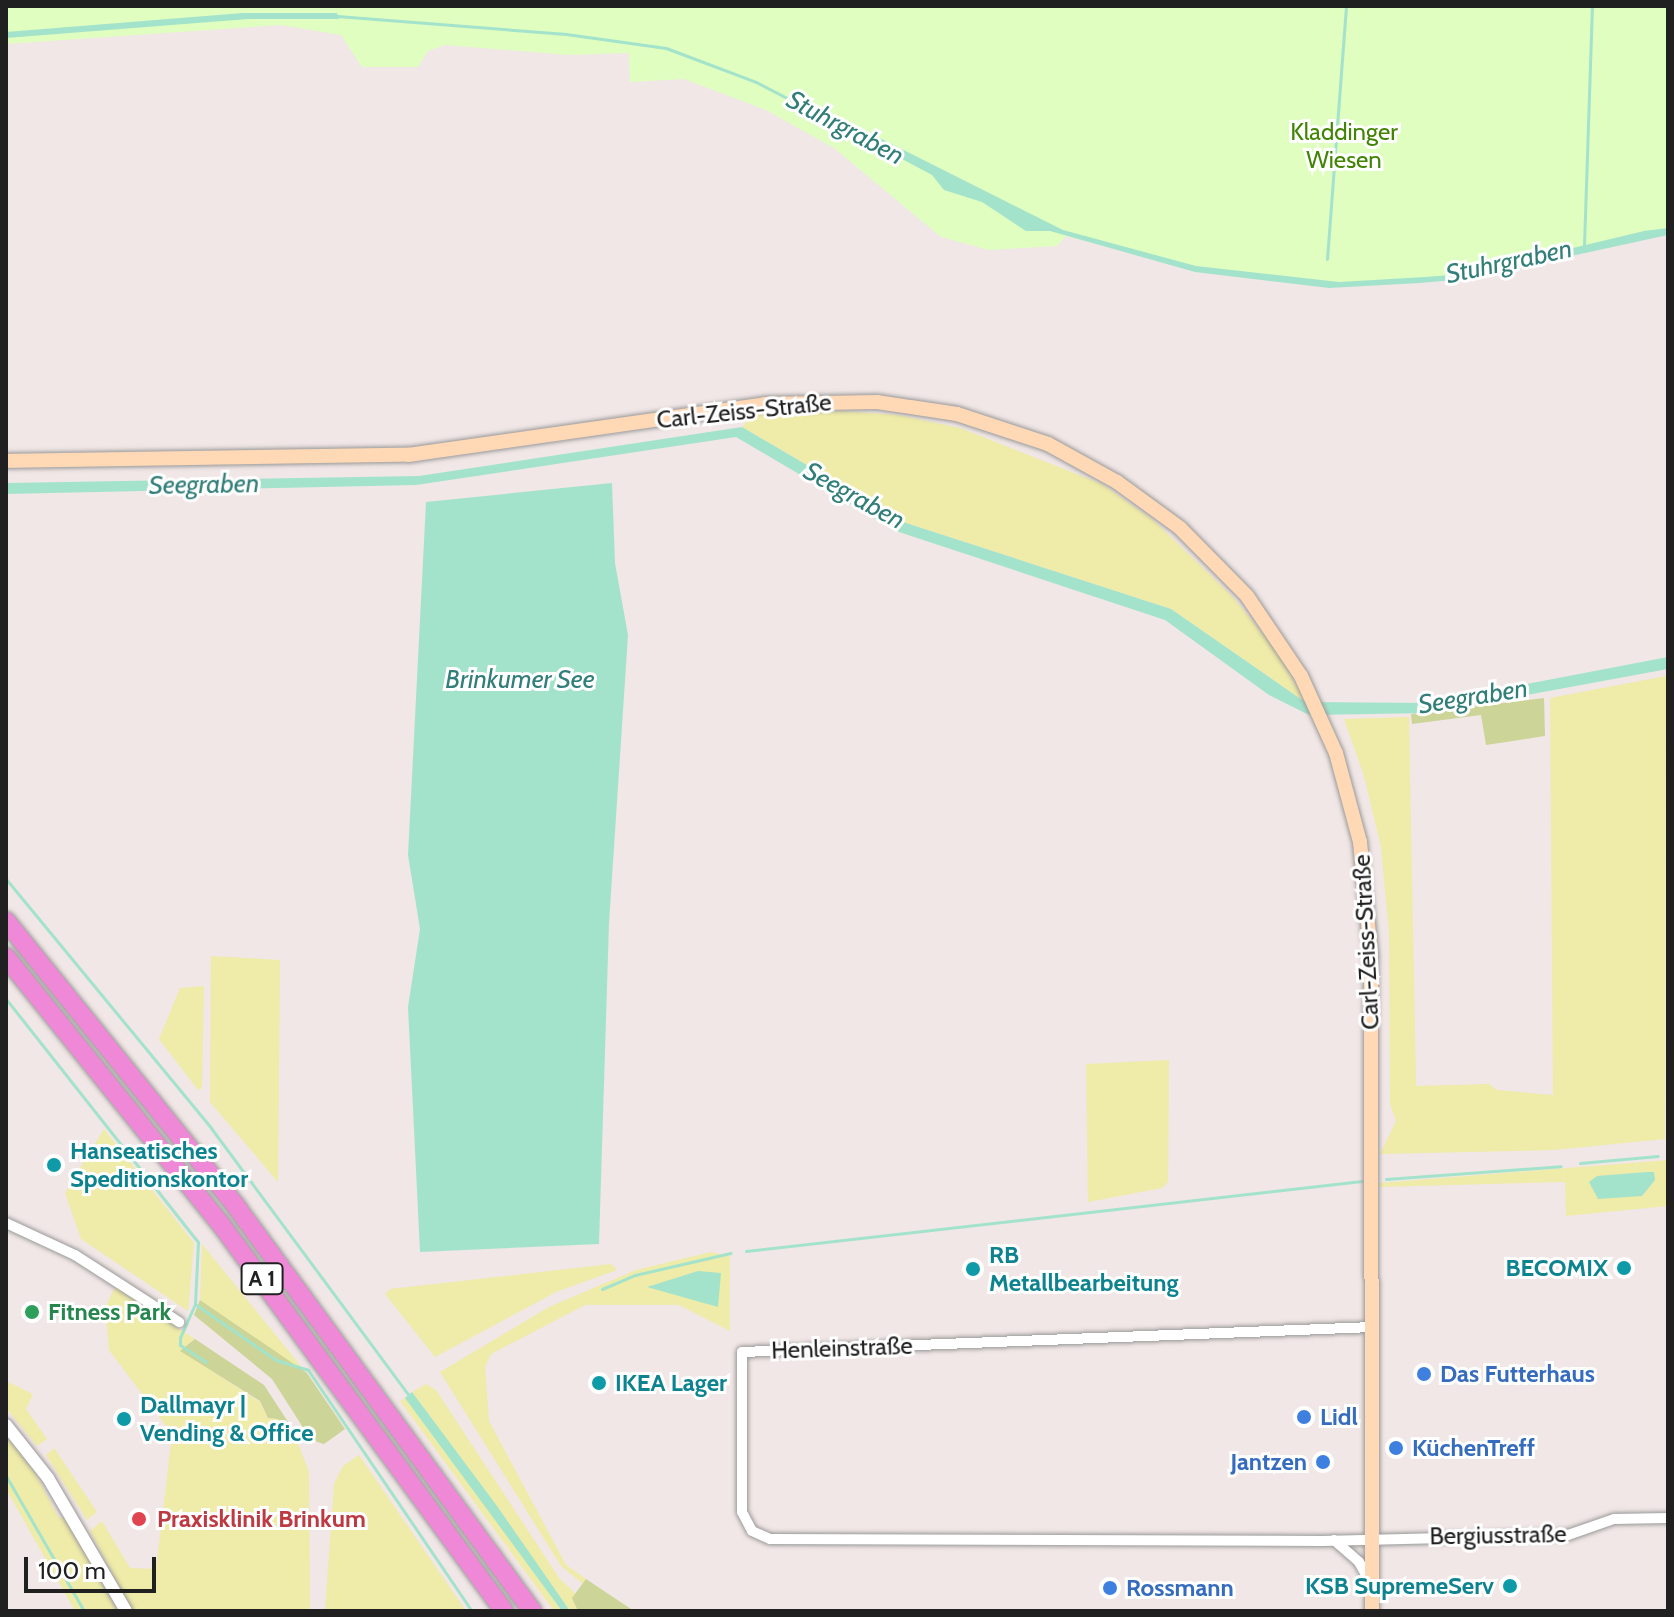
<!DOCTYPE html>
<meta charset="utf-8">
<style>
body{margin:0}
#map{position:relative;width:1674px;height:1617px;overflow:hidden;background:#f1e7e6;font-family:Cabin,sans-serif}
div>[style]{position:absolute}
[style*='--x']{left:calc(var(--x)*1px);top:calc(var(--y)*1px);width:calc(var(--w)*1px);rotate:calc(var(--a)*1deg)}
.grass>*{inset:0;background:#efeba8}
.forest>*{inset:0;background:#ccd497}
.park>*{inset:0;background:#dffec0}
.water>*{inset:0;background:#a3e3cc}
.stream>*{height:3px;margin:-1.5px;padding:0 1.5px;transform-origin:1.5px;border-radius:1.5px;background:#a3e3cc}
.roads{filter:drop-shadow(0 0 2px #9a9a9a) drop-shadow(0 0 2px #9a9a9a)}
.minor>*{height:10px;margin:-5px;padding:0 5px;transform-origin:5px;border-radius:5px;background:#fff}
.tertiary>*{height:12px;margin:-6px;padding:0 6px;transform-origin:6px;border-radius:6px;background:#fff}
.secondary>*{height:14px;margin:-7px;padding:0 7px;transform-origin:7px;border-radius:7px;background:#ffd9b6}
.motorway>*{height:18px;margin:-9px;padding:0 9px;transform-origin:9px;border-radius:9px;background:#ef88d6}
.dots>*{width:22px;height:22px;translate:-50% -50%;box-sizing:border-box;border:4px solid #fff;border-radius:50%}
span{translate:-50% -50%;white-space:nowrap;text-align:center;line-height:1.15;-webkit-text-stroke:6px #fff;paint-order:stroke}
.shield-label span{padding:2px 6px;background:#fff;border:2px solid;border-radius:6px;-webkit-text-stroke-width:0}
.shield-label{font-size:22px;color:#202020;font-weight:700}
.park-label{font-size:24px;color:#428403}
.street-label{font-size:24px;color:#202020}
.culture-label{font-size:24px;color:#0d838f;font-weight:700}
.left{translate:0 -50%;text-align:left}
.right{translate:-100% -50%;text-align:right}
.leisure-label{font-size:24px;color:#27864d;font-weight:700}
.shop-label{font-size:24px;color:#366cbe;font-weight:700}
.health-label{font-size:24px;color:#be3a42;font-weight:700}
.water-label{font-size:26px;color:#327e79;font-style:italic}
.frame{position:absolute;inset:0;border:8px solid #202020;pointer-events:none}
.scale{position:absolute;left:24px;top:1557px;width:132px;height:36px;box-sizing:border-box;border:4px solid #202020;border-top:0;padding-left:10px;font-size:24px;line-height:28px;white-space:nowrap;color:#202020;-webkit-text-stroke:6px #fff;paint-order:stroke}
</style>
<div id="map">
<div class="grass">
<div style="clip-path:polygon(841px 411px,899px 415px,960px 428px,1102px 484px,1152px 519px,1233px 597px,1279px 654px,1305px 702px,1171px 609px,906px 523px,742px 427px,755px 413px)"></div>
<div style="clip-path:polygon(1666px 676px,1665px 1139px,1554px 1150px,1380px 1154px,1396px 1121px,1390px 1104px,1389px 933px,1381px 847px,1364px 776px,1344px 719px,1409px 717px,1416px 1086px,1489px 1084px,1497px 1090px,1553px 1095px,1550px 698px)"></div>
<div style="clip-path:polygon(211px 956px,280px 960px,278px 1182px,210px 1102px)"></div>
<div style="clip-path:polygon(204px 986px,202px 1088px,198px 1090px,159px 1039px,180px 988px)"></div>
<div style="clip-path:polygon(1169px 1060px,1168px 1182px,1162px 1188px,1088px 1202px,1086px 1064px)"></div>
<div style="clip-path:polygon(104px 1129px,194px 1243px,188px 1311px,81px 1239px,65px 1193px)"></div>
<div style="clip-path:polygon(1668px 1160px,1668px 1206px,1566px 1216px,1565px 1182px,1379px 1187px,1379px 1183px)"></div>
<div style="clip-path:polygon(202px 1244px,303px 1369px,277px 1358px,200px 1300px)"></div>
<div style="clip-path:polygon(711px 1252px,730px 1256px,730px 1331px,679px 1305px,585px 1305px,491px 1354px,485px 1367px,489px 1421px,566px 1565px,586px 1579px,583px 1584px,561px 1566px,440px 1372px,549px 1307px,636px 1270px)"></div>
<div style="clip-path:polygon(611px 1264px,617px 1270px,556px 1292px,435px 1357px,385px 1294px,390px 1289px)"></div>
<div style="clip-path:polygon(115px 1287px,195px 1339px,181px 1351px,260px 1402px,268px 1418px,278px 1419px,285px 1430px,292px 1428px,309px 1472px,310px 1611px,132px 1611px,90px 1531px,102px 1521px,130px 1568px,156px 1569px,172px 1434px,109px 1350px,105px 1308px)"></div>
<div style="clip-path:polygon(6px 1381px,33px 1394px,26px 1409px,47px 1439px,37px 1446px,6px 1408px)"></div>
<div style="clip-path:polygon(426px 1384px,436px 1390px,559px 1578px,576px 1594px,578px 1611px,570px 1611px,412px 1392px)"></div>
<div style="clip-path:polygon(405px 1398px,492px 1510px,562px 1611px,554px 1611px,400px 1401px)"></div>
<div style="clip-path:polygon(6px 1435px,34px 1471px,59px 1518px,64px 1517px,118px 1611px,75px 1611px,6px 1489px)"></div>
<div style="clip-path:polygon(54px 1448px,97px 1512px,87px 1520px,46px 1455px)"></div>
<div style="clip-path:polygon(359px 1455px,466px 1611px,325px 1611px,334px 1484px,343px 1466px)"></div>
</div>
<div class="forest">
<div style="clip-path:polygon(1544px 698px,1545px 736px,1486px 745px,1481px 715px,1412px 724px,1411px 714px)"></div>
<div style="clip-path:polygon(200px 1300px,307px 1373px,345px 1429px,324px 1444px,311px 1440px,272px 1379px,194px 1315px)"></div>
<div style="clip-path:polygon(195px 1339px,264px 1385px,292px 1428px,285px 1430px,278px 1419px,268px 1418px,260px 1401px,180px 1351px)"></div>
<div style="clip-path:polygon(586px 1579px,634px 1611px,578px 1611px,572px 1598px)"></div>
</div>
<div class="park">
<div style="clip-path:polygon(6px 6px,1668px 6px,1668px 231px,1466px 277px,1330px 286px,1196px 270px,1066px 236px,1057px 246px,989px 250px,941px 237px,834px 148px,766px 110px,684px 79px,630px 82px,629px 53px,568px 55px,445px 45px,428px 51px,418px 67px,362px 67px,341px 35px,281px 25px,6px 44px)"></div>
</div>
<div class="water">
<div style="clip-path:polygon(243px 13px,337px 13px,339px 19px,248px 19px,6px 38px,6px 32px)"></div>
<div style="clip-path:polygon(828px 112px,1063px 230px,1196px 266px,1339px 282px,1425px 277px,1464px 274px,1644px 231px,1668px 228px,1668px 235px,1465px 279px,1420px 283px,1329px 288px,1195px 272px,1050px 231px,1026px 231px,982px 202px,944px 190px,932px 175px,816px 113px)"></div>
<div style="clip-path:polygon(742px 427px,906px 523px,1171px 609px,1305px 702px,1428px 703px,1668px 657px,1668px 669px,1430px 713px,1309px 715px,1269px 695px,1165px 620px,896px 531px,736px 437px,416px 485px,6px 494px,6px 483px,419px 476px)"></div>
<div style="clip-path:polygon(612px 483px,615px 563px,628px 635px,609px 923px,599px 1244px,420px 1252px,408px 1007px,420px 929px,408px 855px,426px 502px)"></div>
<div style="clip-path:polygon(1647px 1172px,1654px 1172px,1655px 1180px,1642px 1196px,1598px 1199px,1589px 1182px,1597px 1176px)"></div>
<div style="clip-path:polygon(698px 1271px,721px 1273px,718px 1307px,647px 1287px)"></div>
<div style="clip-path:polygon(412px 1392px,497px 1506px,570px 1611px,562px 1611px,405px 1398px)"></div>
</div>
<div class="stream">
<div style="--x:337;--y:16;--w:230;--a:4.5"></div>
<div style="--x:566;--y:34;--w:101;--a:8"></div>
<div style="--x:666;--y:48;--w:96;--a:20.7"></div>
<div style="--x:756;--y:82;--w:70;--a:27.3"></div>
<div style="--x:1584;--y:246;--w:240;--a:-88.1"></div>
<div style="--x:1327;--y:259;--w:254;--a:-85.7"></div>
<div style="--x:6;--y:879;--w:323;--a:50.5"></div>
<div style="--x:211;--y:1128;--w:336;--a:53.5"></div>
<div style="--x:6;--y:999;--w:310;--a:51.7"></div>
<div style="--x:198;--y:1242;--w:62;--a:92.8"></div>
<div style="--x:195;--y:1304;--w:36;--a:114"></div>
<div style="--x:180;--y:1337;--w:8;--a:90"></div>
<div style="--x:180;--y:1345;--w:31;--a:33"></div>
<div style="--x:1580;--y:1163;--w:78;--a:-5.1"></div>
<div style="--x:1386;--y:1179;--w:175;--a:-4.2"></div>
<div style="--x:746;--y:1251;--w:620;--a:-6.48"></div>
<div style="--x:602;--y:1289;--w:36;--a:-23"></div>
<div style="--x:635;--y:1275;--w:98;--a:-13"></div>
<div style="--x:195;--y:1304;--w:98;--a:34.7"></div>
<div style="--x:276;--y:1360;--w:34;--a:17"></div>
<div style="--x:308;--y:1370;--w:292;--a:55.8"></div>
<div style="--x:6;--y:1476;--w:156;--a:60"></div>
</div>
<div class="roads">
<div class="minor">
<div style="--x:6;--y:1223;--w:76;--a:24.9"></div>
<div style="--x:75;--y:1255;--w:124;--a:32.8"></div>
<div style="--x:1373;--y:1327;--w:631;--a:177.73"></div>
<div style="--x:742;--y:1352;--w:160;--a:90"></div>
<div style="--x:742;--y:1512;--w:21;--a:62"></div>
<div style="--x:752;--y:1531;--w:20;--a:24"></div>
<div style="--x:770;--y:1539;--w:552;--a:0.21"></div>
<div style="--x:1322;--y:1541;--w:246;--a:-1.4"></div>
<div style="--x:1568;--y:1535;--w:49;--a:-19.2"></div>
<div style="--x:1614;--y:1519;--w:54;--a:-1.1"></div>
<div style="--x:1334;--y:1540;--w:33;--a:41"></div>
<div style="--x:1359;--y:1562;--w:25;--a:61"></div>
</div>
<div class="tertiary">
<div style="--x:6;--y:1425;--w:68;--a:51.6"></div>
<div style="--x:48;--y:1478;--w:154;--a:59.6"></div>
</div>
<div class="secondary">
<div style="--x:6;--y:461;--w:402;--a:-0.9"></div>
<div style="--x:408;--y:455;--w:361;--a:-8.1"></div>
<div style="--x:765;--y:404;--w:112;--a:-1"></div>
<div style="--x:877;--y:402;--w:81;--a:8.5"></div>
<div style="--x:957;--y:414;--w:96;--a:18.2"></div>
<div style="--x:1048;--y:444;--w:79;--a:28.8"></div>
<div style="--x:1117;--y:482;--w:78;--a:36.1"></div>
<div style="--x:1180;--y:528;--w:95;--a:45.4"></div>
<div style="--x:1247;--y:596;--w:97;--a:56"></div>
<div style="--x:1301;--y:676;--w:85;--a:65.6"></div>
<div style="--x:1336;--y:753;--w:92;--a:74.9"></div>
<div style="--x:1360;--y:842;--w:113;--a:84.4"></div>
<div style="--x:1371;--y:954;--w:657;--a:89.91"></div>
</div>
<div class="motorway">
<div style="--x:6;--y:921;--w:370;--a:51.1"></div>
<div style="--x:238;--y:1209;--w:498;--a:53.8"></div>
<div style="--x:6;--y:957;--w:341;--a:51.2"></div>
<div style="--x:220;--y:1223;--w:481;--a:53.8"></div>
</div>
</div>
<div class="dots">
<div style="left:54px;top:1165px;background:#0f9aa8"></div>
<div style="left:1624px;top:1268px;background:#0f9aa8"></div>
<div style="left:973px;top:1269px;background:#0f9aa8"></div>
<div style="left:32px;top:1312px;background:#2e9e5b"></div>
<div style="left:1424px;top:1374px;background:#3f7fe0"></div>
<div style="left:599px;top:1383px;background:#0f9aa8"></div>
<div style="left:1304px;top:1417px;background:#3f7fe0"></div>
<div style="left:124px;top:1419px;background:#0f9aa8"></div>
<div style="left:1396px;top:1448px;background:#3f7fe0"></div>
<div style="left:1323px;top:1462px;background:#3f7fe0"></div>
<div style="left:139px;top:1519px;background:#e0444e"></div>
<div style="left:1510px;top:1586px;background:#0f9aa8"></div>
<div style="left:1110px;top:1588px;background:#3f7fe0"></div>
</div>
<div class="shield-label">
<span style="left:262px;top:1279px">A 1</span>
</div>
<div class="park-label">
<span style="left:1344px;top:146px">Kladdinger<br>Wiesen</span>
</div>
<div class="street-label">
<span style="left:744px;top:411px;rotate:-6deg">Carl-Zeiss-Straße</span>
<span style="left:1366px;top:942px;rotate:-93deg">Carl-Zeiss-Straße</span>
<span style="left:842px;top:1348px;rotate:-2deg">Henleinstraße</span>
<span style="left:1498px;top:1535px;rotate:-1deg">Bergiusstraße</span>
</div>
<div class="culture-label">
<span class="left" style="left:70px;top:1165px">Hanseatisches<br>Speditionskontor</span>
<span class="left" style="left:989px;top:1269px">RB<br>Metallbearbeitung</span>
<span class="right" style="left:1608px;top:1268px">BECOMIX</span>
<span class="left" style="left:615px;top:1383px">IKEA Lager</span>
<span class="left" style="left:140px;top:1419px">Dallmayr |<br>Vending &amp; Office</span>
<span class="right" style="left:1494px;top:1586px">KSB SupremeServ</span>
</div>
<div class="leisure-label">
<span class="left" style="left:48px;top:1312px">Fitness Park</span>
</div>
<div class="shop-label">
<span class="left" style="left:1440px;top:1374px">Das Futterhaus</span>
<span class="left" style="left:1320px;top:1417px">Lidl</span>
<span class="left" style="left:1412px;top:1448px">KüchenTreff</span>
<span class="right" style="left:1307px;top:1462px">Jantzen</span>
<span class="left" style="left:1126px;top:1588px">Rossmann</span>
</div>
<div class="health-label">
<span class="left" style="left:157px;top:1519px">Praxisklinik Brinkum</span>
</div>
<div class="water-label">
<span style="left:845px;top:128px;rotate:28deg">Stuhrgraben</span>
<span style="left:1509px;top:262px;rotate:-12deg">Stuhrgraben</span>
<span style="left:204px;top:485px;rotate:-1deg">Seegraben</span>
<span style="left:854px;top:496px;rotate:29deg">Seegraben</span>
<span style="left:520px;top:680px">Brinkumer See</span>
<span style="left:1473px;top:697px;rotate:-9deg">Seegraben</span>
</div>
<div class="frame"></div>
<div class="scale">100 m</div>
</div>
